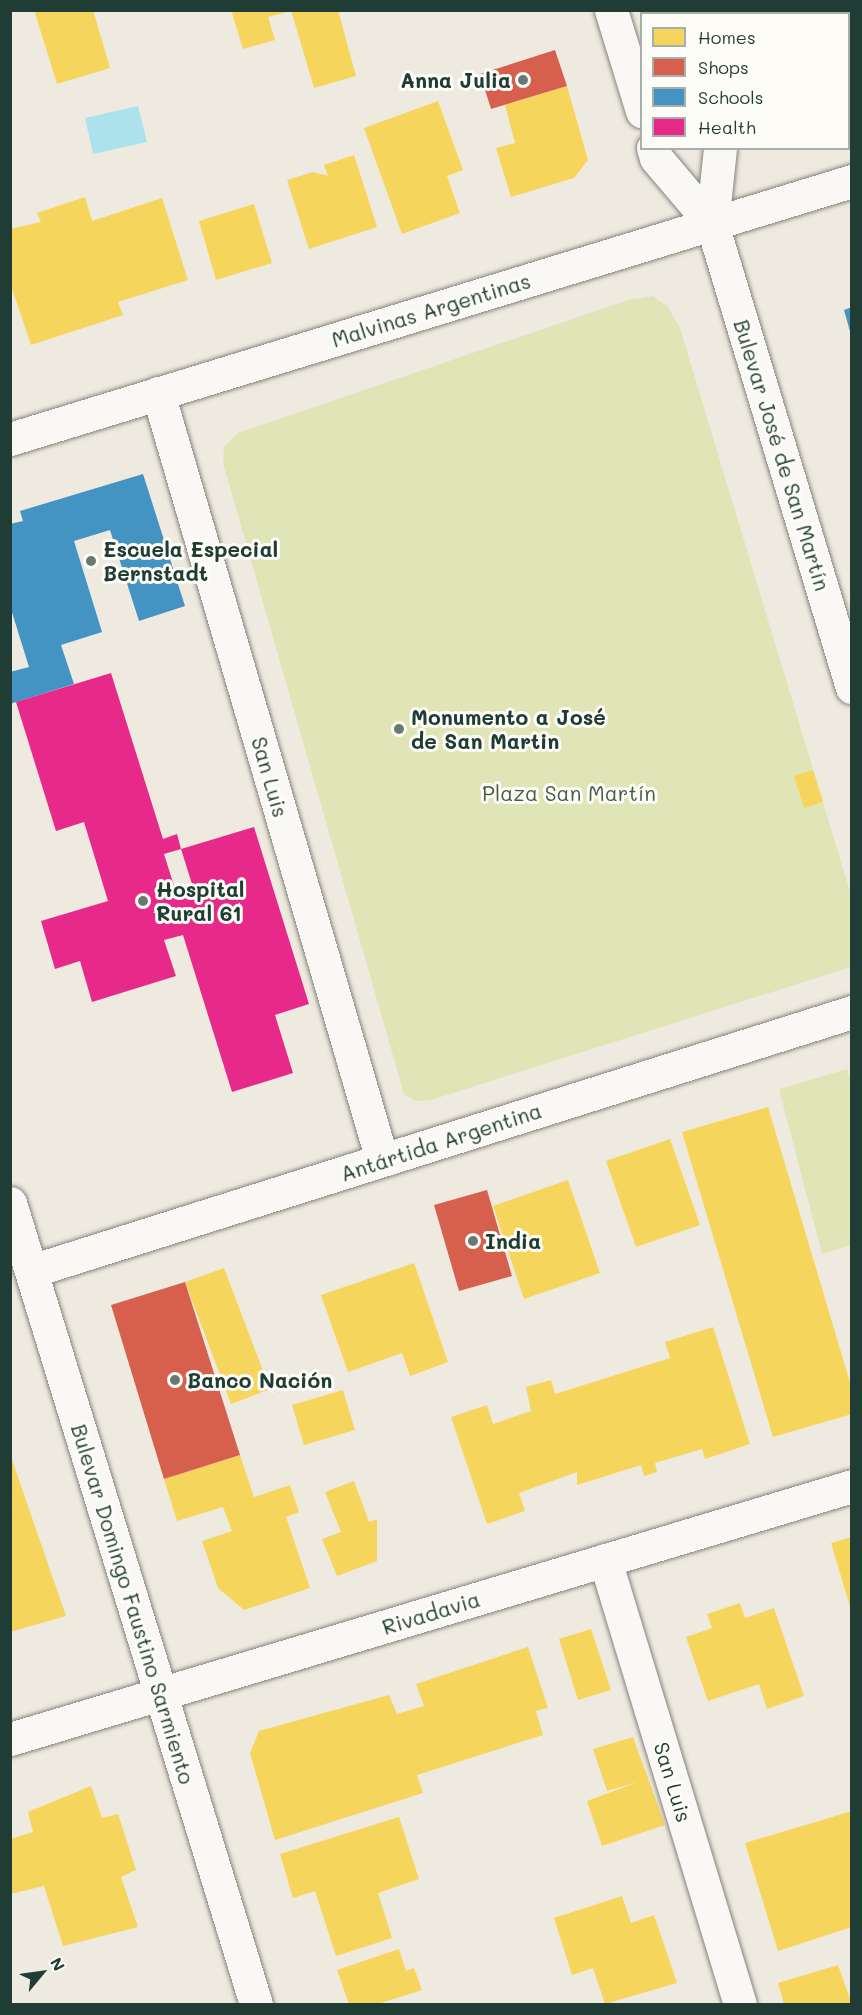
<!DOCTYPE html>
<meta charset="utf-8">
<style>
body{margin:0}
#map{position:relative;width:862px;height:2015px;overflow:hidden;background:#efeae0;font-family:Mali,sans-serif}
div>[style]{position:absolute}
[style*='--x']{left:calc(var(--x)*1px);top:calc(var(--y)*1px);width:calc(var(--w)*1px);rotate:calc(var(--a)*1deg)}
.green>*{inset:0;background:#dfe5b6}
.water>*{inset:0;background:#ace2eb}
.homes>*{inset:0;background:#f6d55c}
.shops>*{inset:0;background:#d6604d}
.schools>*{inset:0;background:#4393c3}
.health>*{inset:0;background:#e7298a}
.roads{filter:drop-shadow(0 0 2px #82857f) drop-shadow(0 0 2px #82857f)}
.minor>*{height:33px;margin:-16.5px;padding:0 16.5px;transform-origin:16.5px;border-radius:16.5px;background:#f9f8f5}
.tertiary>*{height:33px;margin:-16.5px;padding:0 16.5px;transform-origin:16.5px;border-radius:16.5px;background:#f9f8f5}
.secondary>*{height:33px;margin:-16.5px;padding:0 16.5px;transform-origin:16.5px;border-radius:16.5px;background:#f9f8f5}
.dots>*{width:16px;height:16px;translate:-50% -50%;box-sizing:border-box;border:3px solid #fdfcf7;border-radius:50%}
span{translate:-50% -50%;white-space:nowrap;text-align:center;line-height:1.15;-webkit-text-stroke:6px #fdfcf7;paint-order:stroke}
.poi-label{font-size:21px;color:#1f3d34;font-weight:700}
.right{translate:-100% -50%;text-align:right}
.left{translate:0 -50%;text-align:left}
.street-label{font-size:21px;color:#1f3d34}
.park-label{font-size:21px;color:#435e47}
.frame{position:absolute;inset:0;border:12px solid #1f3d34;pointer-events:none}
.legend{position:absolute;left:640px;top:12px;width:210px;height:138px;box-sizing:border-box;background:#fdfcf7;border:2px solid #a4b0a9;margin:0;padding:8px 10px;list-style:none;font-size:18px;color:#1f3d34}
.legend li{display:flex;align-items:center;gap:12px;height:30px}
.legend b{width:30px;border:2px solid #a4b0a9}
.north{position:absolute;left:12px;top:1943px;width:60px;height:60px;-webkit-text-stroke:4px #fdfcf7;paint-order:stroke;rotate:61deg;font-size:16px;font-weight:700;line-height:24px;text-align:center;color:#1f3d34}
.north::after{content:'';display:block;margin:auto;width:21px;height:27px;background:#1f3d34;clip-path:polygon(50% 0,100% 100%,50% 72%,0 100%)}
</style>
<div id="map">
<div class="green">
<div style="clip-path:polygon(653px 296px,668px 307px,680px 328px,851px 895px,851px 967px,431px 1100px,415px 1101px,404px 1094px,223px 463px,224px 447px,238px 433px,628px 300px)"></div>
<div style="clip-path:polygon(847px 1069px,852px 1083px,851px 1245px,822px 1254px,779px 1089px)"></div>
</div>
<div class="water">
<div style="clip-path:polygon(138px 106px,147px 142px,93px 154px,85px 118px)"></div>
</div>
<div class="homes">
<div style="clip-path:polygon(34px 10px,93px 10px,110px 68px,57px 84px)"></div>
<div style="clip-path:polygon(231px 10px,291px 10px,291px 11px,268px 17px,275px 40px,243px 49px)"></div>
<div style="clip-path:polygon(291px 10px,338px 10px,356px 76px,314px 88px)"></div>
<div style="clip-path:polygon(567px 86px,588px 160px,574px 178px,511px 197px,496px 148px,515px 143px,505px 105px)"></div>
<div style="clip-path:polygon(438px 101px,463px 170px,447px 176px,460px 213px,402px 234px,364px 128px)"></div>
<div style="clip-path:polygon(354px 155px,377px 227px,309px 249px,287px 180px,313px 172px,328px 176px,324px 165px)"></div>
<div style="clip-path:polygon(85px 197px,92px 221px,162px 198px,188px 280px,118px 302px,123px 315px,31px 345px,10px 283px,10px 229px,41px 222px,37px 213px)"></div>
<div style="clip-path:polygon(254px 204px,272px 263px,216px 280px,199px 221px)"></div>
<div style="clip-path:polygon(813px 770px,823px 802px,804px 808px,794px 776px)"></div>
<div style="clip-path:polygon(768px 1107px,852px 1389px,852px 1414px,773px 1437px,682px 1132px)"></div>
<div style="clip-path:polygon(670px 1139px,700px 1225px,636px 1247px,606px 1161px)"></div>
<div style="clip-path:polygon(568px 1180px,600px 1273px,524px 1299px,493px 1206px)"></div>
<div style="clip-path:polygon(414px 1263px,448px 1362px,410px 1376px,402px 1353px,348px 1372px,321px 1295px)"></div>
<div style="clip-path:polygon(224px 1268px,270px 1389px,231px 1404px,185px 1282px)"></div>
<div style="clip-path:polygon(713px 1327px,750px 1444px,705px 1459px,702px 1449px,655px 1463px,657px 1472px,644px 1476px,641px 1465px,577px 1485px,577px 1472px,519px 1493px,525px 1511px,487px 1524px,451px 1417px,487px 1405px,493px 1424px,531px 1411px,526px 1387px,551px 1380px,555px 1394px,670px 1358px,665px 1342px)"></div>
<div style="clip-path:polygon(343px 1390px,355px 1430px,304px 1445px,292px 1405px)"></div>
<div style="clip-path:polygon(10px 1454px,66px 1616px,10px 1632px)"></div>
<div style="clip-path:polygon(240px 1455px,254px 1497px,290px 1485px,299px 1512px,286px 1517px,310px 1588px,244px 1610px,218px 1588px,202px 1541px,232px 1531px,223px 1507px,177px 1521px,164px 1479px)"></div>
<div style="clip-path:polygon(354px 1481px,369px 1522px,377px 1519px,377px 1561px,337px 1576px,322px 1539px,341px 1532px,325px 1492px)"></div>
<div style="clip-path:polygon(852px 1537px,852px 1610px,851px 1610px,831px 1543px)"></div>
<div style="clip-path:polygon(740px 1603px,745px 1618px,774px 1608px,804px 1696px,767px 1709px,759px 1684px,708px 1701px,686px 1637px,712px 1628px,707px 1614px)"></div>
<div style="clip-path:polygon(591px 1629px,611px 1690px,578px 1700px,559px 1639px)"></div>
<div style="clip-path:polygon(528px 1647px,548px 1708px,536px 1711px,543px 1735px,417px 1775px,423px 1793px,275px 1840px,250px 1753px,259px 1731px,389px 1695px,397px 1714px,424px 1706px,416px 1684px)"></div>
<div style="clip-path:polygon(633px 1737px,665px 1825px,602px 1846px,587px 1801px,638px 1782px,607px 1791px,593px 1749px)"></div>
<div style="clip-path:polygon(91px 1786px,102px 1818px,118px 1814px,136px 1870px,121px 1877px,138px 1927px,63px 1946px,44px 1886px,10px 1894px,10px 1839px,33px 1832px,28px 1812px)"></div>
<div style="clip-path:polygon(852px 1811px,852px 1927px,778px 1951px,745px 1843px)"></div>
<div style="clip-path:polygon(399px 1817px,419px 1879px,378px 1893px,392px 1938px,336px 1956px,315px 1891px,293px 1898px,280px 1854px)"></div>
<div style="clip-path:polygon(622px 1896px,631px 1923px,654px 1915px,677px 1983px,605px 2004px,593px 1968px,572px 1975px,554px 1918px)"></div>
<div style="clip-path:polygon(399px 1949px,406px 1971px,414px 1968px,422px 1990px,378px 2004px,349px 2004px,337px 1970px)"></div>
<div style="clip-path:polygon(838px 1965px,852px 2004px,784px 2004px,778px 1983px)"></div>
</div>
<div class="shops">
<div style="clip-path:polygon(555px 50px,567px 86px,491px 109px,480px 74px)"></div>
<div style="clip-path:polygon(487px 1190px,512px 1276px,459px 1291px,434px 1205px)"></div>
<div style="clip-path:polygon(185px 1282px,240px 1455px,164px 1479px,111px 1305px)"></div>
</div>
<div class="schools">
<div style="clip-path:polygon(852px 307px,852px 335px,851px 335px,844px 310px)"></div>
<div style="clip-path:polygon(143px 474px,185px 606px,139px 621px,110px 530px,74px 541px,102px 632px,61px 645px,74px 684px,10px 704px,10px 672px,29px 667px,10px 606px,10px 524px,23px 521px,20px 511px)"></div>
</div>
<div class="health">
<div style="clip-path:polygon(111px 673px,163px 839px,177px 834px,181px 849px,164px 854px,175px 889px,192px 884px,181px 849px,254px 827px,309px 1004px,275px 1015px,293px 1073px,232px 1092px,183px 935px,164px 940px,176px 976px,92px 1002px,80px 961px,55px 969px,41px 921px,108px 901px,84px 822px,56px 831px,16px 702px)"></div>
</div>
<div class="roads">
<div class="minor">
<div style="--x:158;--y:393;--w:799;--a:73.72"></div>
<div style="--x:605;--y:1560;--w:464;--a:73.1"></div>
<div style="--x:10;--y:1739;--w:879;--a:-16.72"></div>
</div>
<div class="tertiary">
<div style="--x:10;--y:439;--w:881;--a:-17.04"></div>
<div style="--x:10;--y:1203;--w:838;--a:72.93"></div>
<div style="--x:31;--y:1271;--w:861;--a:-17.51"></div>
</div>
<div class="secondary">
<div style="--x:611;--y:10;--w:106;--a:72.9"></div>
<div style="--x:679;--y:10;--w:4;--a:76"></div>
<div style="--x:653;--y:148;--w:10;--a:73"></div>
<div style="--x:656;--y:158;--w:87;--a:49.7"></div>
<div style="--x:720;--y:148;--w:76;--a:96"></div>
<div style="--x:712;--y:224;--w:484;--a:73.2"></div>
</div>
</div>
<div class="dots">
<div style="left:523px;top:80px;background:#687a70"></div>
<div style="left:91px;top:561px;background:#687a70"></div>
<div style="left:399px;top:729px;background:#687a70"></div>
<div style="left:143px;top:901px;background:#687a70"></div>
<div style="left:473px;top:1241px;background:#687a70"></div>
<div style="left:175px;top:1380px;background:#687a70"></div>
</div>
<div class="poi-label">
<span class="right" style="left:511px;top:80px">Anna Julia</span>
<span class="left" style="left:103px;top:561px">Escuela Especial<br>Bernstadt</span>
<span class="left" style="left:411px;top:729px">Monumento a José<br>de San Martin</span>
<span class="left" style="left:156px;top:901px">Hospital<br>Rural 61</span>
<span class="left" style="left:485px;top:1241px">India</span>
<span class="left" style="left:187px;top:1380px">Banco Nación</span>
</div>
<div class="street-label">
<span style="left:431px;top:310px;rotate:-17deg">Malvinas Argentinas</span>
<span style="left:782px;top:455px;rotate:73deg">Bulevar José de San Martín</span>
<span style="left:270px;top:777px;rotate:74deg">San Luis</span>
<span style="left:441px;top:1142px;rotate:-18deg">Antártida Argentina</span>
<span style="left:133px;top:1604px;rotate:73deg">Bulevar Domingo Faustino Sarmiento</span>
<span style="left:431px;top:1613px;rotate:-17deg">Rivadavia</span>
<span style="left:673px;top:1782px;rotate:73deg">San Luis</span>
</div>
<div class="park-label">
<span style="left:569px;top:793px">Plaza San Martín</span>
</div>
<div class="frame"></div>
<ul class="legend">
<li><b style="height:16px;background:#f6d55c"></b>Homes</li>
<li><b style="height:16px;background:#d6604d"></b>Shops</li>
<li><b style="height:16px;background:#4393c3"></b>Schools</li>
<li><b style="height:16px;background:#e7298a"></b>Health</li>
</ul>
<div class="north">N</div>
</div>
